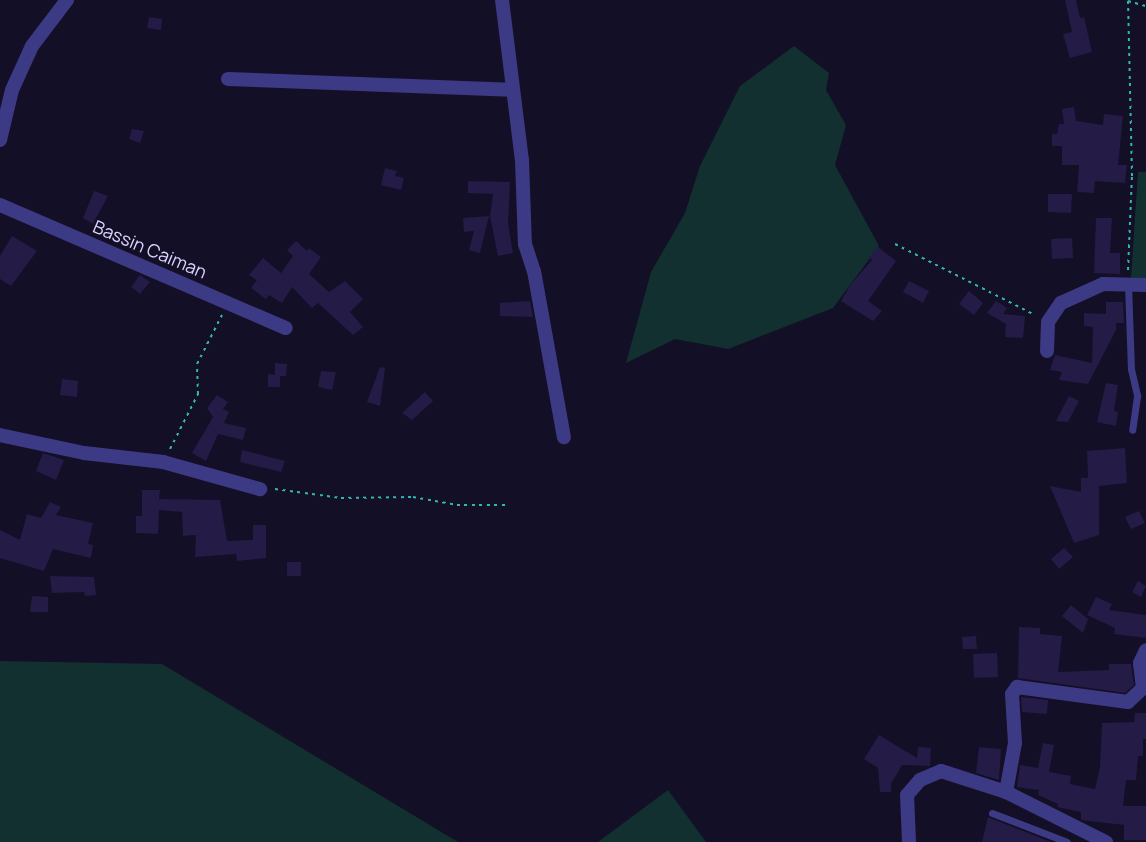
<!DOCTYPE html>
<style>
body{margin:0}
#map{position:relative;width:1146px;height:842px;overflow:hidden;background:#130f26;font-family:Manrope,sans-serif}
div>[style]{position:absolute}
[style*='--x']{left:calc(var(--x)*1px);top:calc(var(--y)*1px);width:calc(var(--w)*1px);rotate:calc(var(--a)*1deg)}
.green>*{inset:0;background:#12302f}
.building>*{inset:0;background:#241b47}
.path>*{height:2px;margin-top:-1px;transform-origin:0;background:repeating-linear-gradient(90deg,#2fb8b0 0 3px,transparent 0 7.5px)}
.service>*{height:7px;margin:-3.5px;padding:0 3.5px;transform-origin:3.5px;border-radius:3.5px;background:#3d3a85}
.minor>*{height:14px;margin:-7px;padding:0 7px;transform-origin:7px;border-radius:7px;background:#3d3a85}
span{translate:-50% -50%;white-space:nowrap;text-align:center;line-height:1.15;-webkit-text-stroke:5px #130f26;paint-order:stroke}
.street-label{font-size:18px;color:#d9d4ff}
</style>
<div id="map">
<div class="green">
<div style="clip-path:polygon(794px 46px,829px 73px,826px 90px,846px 125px,835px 165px,879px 246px,833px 308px,728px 349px,675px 339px,626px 363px,651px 272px,685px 213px,700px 166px,740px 86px)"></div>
<div style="clip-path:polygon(1138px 172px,1146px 172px,1146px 281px,1131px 278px)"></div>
<div style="clip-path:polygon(0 661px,162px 664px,458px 842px,0 842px)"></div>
<div style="clip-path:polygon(668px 790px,706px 842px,598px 842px)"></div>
</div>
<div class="building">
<div style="clip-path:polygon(1065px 0,1076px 0,1080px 18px,1084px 17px,1092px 52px,1070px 58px,1063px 34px,1072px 32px)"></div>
<div style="clip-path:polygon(149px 17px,162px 19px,161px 30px,147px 28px)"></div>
<div style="clip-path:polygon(1074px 107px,1076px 121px,1103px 125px,1104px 114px,1123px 116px,1118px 165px,1127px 165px,1125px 183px,1095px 181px,1094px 193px,1077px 192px,1079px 165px,1062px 165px,1062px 146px,1052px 146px,1052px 134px,1057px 134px,1059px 124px,1064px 124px,1062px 109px)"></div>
<div style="clip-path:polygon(132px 129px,144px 131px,140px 143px,129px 139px)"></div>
<div style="clip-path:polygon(385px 168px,397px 171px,395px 176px,404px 178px,401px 190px,381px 185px)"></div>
<div style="clip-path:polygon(468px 181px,510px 182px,508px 223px,513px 253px,498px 256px,490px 216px,493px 194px,468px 193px)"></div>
<div style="clip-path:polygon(94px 191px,108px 196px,93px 224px,83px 218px)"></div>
<div style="clip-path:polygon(1048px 194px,1072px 194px,1071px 213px,1048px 212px)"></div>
<div style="clip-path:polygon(489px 216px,480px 253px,469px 250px,474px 231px,464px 232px,463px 218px)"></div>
<div style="clip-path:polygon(1096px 218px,1112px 218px,1110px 253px,1120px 253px,1120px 274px,1094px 273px)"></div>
<div style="clip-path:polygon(12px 236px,37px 251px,11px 286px,0 279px,0 256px)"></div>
<div style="clip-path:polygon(1072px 238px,1073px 258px,1052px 259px,1051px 239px)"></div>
<div style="clip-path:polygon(296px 241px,307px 251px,309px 248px,321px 257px,309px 274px,329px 292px,345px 281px,363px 299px,350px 312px,363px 327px,353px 335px,318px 303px,312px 308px,292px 287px,282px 303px,269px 295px,266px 299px,251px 288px,257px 280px,249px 275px,263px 258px,281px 273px,293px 256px,287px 250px)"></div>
<div style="clip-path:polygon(878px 247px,896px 261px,868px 301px,882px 311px,873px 321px,841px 301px,851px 284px,872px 260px,869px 257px)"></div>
<div style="clip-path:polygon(140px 275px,150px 282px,140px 294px,131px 287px)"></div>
<div style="clip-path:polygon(909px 281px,929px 291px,923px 303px,903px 292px)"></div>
<div style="clip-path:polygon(969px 291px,983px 303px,974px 315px,959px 304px)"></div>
<div style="clip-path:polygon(530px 301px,533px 317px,500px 316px,500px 303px)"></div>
<div style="clip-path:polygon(996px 301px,1007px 308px,1003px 314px,1025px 316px,1023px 338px,1005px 337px,1006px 324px,987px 313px)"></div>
<div style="clip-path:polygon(1106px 302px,1123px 302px,1124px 323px,1116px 323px,1116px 330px,1088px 384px,1059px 380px,1062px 372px,1050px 370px,1055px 355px,1092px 363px,1093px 327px,1084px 326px,1084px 313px,1106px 314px)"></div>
<div style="clip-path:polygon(275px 363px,287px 364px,286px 376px,280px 376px,280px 387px,268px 387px,268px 374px,275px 375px)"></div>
<div style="clip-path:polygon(380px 367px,385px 368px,380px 406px,367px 402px)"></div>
<div style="clip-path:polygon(321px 371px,336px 372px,332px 390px,318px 387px)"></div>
<div style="clip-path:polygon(62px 379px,78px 381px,77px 397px,60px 395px)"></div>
<div style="clip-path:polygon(1106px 383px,1118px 385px,1114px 411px,1118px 412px,1116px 426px,1097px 422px)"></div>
<div style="clip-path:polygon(425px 392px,433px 401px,412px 420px,402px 413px)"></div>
<div style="clip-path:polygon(217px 395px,228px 402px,223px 409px,229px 412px,224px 423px,246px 428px,243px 440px,218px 434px,206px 461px,192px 453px,213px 417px,207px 408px)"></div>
<div style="clip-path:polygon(1069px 396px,1079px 401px,1068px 422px,1056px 421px)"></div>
<div style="clip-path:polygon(1125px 448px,1127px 483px,1099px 486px,1099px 535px,1074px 543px,1050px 486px,1081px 492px,1081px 478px,1088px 478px,1087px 451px)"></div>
<div style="clip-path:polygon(242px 450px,285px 461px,281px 472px,240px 462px)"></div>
<div style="clip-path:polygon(43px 453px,64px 460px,56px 480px,36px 471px)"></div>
<div style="clip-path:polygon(142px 490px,160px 490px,159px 499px,220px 500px,227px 541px,253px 540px,253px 525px,266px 525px,266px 558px,237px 561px,236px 554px,195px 557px,196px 535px,183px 536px,182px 512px,159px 510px,158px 534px,136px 533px,136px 516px,142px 516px)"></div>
<div style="clip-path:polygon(50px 502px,61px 507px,56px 515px,93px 523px,88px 544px,93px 545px,91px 558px,53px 549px,44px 571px,0 558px,0 530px,20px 540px,27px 514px,41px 518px)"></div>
<div style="clip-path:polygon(1139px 511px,1145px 523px,1131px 529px,1125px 517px)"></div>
<div style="clip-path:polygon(1064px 548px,1073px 557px,1059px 569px,1051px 559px)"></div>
<div style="clip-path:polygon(287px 562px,301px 562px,301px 576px,287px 576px)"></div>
<div style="clip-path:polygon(50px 576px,94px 577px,96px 595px,85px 596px,84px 592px,52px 593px)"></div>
<div style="clip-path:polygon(1138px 581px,1146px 586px,1141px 597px,1132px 592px)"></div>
<div style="clip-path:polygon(32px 596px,48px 597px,48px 612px,30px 612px)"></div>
<div style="clip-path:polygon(1096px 597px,1112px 604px,1109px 610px,1146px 615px,1146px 638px,1114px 634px,1115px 628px,1087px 615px)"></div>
<div style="clip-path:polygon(1071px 605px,1088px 619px,1083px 633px,1062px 616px)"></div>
<div style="clip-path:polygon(1019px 627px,1040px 628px,1040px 634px,1062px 636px,1058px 672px,1109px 670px,1109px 664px,1131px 664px,1134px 685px,1125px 693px,1018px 678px)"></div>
<div style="clip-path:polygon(976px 636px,977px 649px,963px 649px,962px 637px)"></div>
<div style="clip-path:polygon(997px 653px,998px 677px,974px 678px,973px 654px)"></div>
<div style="clip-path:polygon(1021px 697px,1048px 700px,1047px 714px,1022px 712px)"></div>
<div style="clip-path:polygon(1135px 713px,1146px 713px,1146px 739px,1143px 739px,1143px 756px,1138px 756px,1136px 780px,1126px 780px,1123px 806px,1146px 806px,1146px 840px,1124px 840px,1124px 825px,1081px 820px,1081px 812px,1057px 807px,1058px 804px,1038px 795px,1039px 790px,1017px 787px,1020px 765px,1038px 768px,1043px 743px,1054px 745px,1049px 772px,1071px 776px,1070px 784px,1095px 789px,1100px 767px,1102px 723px,1134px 722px)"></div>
<div style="clip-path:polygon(879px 735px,917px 758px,918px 747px,931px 748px,930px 766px,902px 765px,891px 784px,891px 792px,880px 792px,878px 768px,864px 759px)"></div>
<div style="clip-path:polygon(979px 747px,1001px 749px,999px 780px,976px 773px)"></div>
<div style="clip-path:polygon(988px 817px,990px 818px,1051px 842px,982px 842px)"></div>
</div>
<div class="path">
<div style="--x:895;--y:244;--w:157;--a:26.9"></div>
<div style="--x:1128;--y:270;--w:94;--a:-87.6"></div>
<div style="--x:1132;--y:176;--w:175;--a:-91.3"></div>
<div style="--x:1128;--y:1;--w:19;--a:16"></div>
<div style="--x:170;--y:449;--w:62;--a:-63"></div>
<div style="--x:198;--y:394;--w:30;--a:-92"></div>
<div style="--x:197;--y:364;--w:55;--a:-63"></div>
<div style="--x:275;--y:489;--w:67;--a:7.8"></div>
<div style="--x:341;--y:498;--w:72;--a:-0.8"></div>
<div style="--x:413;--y:497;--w:45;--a:10.3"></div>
<div style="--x:457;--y:505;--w:49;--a:0"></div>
</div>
<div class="service">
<div style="--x:1128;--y:284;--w:85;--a:88"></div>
<div style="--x:1131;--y:369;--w:28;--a:77"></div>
<div style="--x:1137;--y:396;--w:34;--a:98"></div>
<div style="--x:992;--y:813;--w:80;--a:21.1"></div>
</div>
<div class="minor">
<div style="--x:502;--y:0;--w:161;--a:82.9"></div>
<div style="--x:522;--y:160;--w:84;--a:88"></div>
<div style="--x:525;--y:244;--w:28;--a:72"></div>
<div style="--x:534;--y:271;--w:169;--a:79.8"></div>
<div style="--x:228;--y:79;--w:285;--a:2.2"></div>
<div style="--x:0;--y:140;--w:51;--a:-76.5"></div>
<div style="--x:12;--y:90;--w:48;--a:-65.6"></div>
<div style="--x:32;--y:46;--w:58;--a:-52.7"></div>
<div style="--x:0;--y:205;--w:311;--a:23.3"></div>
<div style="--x:1047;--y:351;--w:29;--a:-88"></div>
<div style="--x:1048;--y:322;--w:23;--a:-56"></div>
<div style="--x:1061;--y:303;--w:46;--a:-24.3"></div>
<div style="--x:1103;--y:284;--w:43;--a:1.3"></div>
<div style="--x:0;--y:435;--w:86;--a:12.1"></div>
<div style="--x:84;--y:453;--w:80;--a:6.5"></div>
<div style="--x:163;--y:462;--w:101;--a:15.6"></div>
<div style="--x:1006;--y:792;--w:50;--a:-79.6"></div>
<div style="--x:1015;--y:743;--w:49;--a:-93.5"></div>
<div style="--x:1012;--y:694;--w:9;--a:-54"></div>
<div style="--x:1017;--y:687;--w:112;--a:7.7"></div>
<div style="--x:1128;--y:702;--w:21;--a:-43"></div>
<div style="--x:1143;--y:688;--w:25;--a:-97"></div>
<div style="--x:1140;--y:663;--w:14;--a:-65"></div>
<div style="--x:909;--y:842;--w:47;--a:-92.4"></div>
<div style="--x:907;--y:795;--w:20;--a:-49"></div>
<div style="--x:920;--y:780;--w:23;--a:-23"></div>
<div style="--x:941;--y:771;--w:68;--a:17.9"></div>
<div style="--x:1006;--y:792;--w:112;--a:26.6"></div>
</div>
<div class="street-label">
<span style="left:150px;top:249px;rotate:23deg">Bassin Caiman</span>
</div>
</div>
